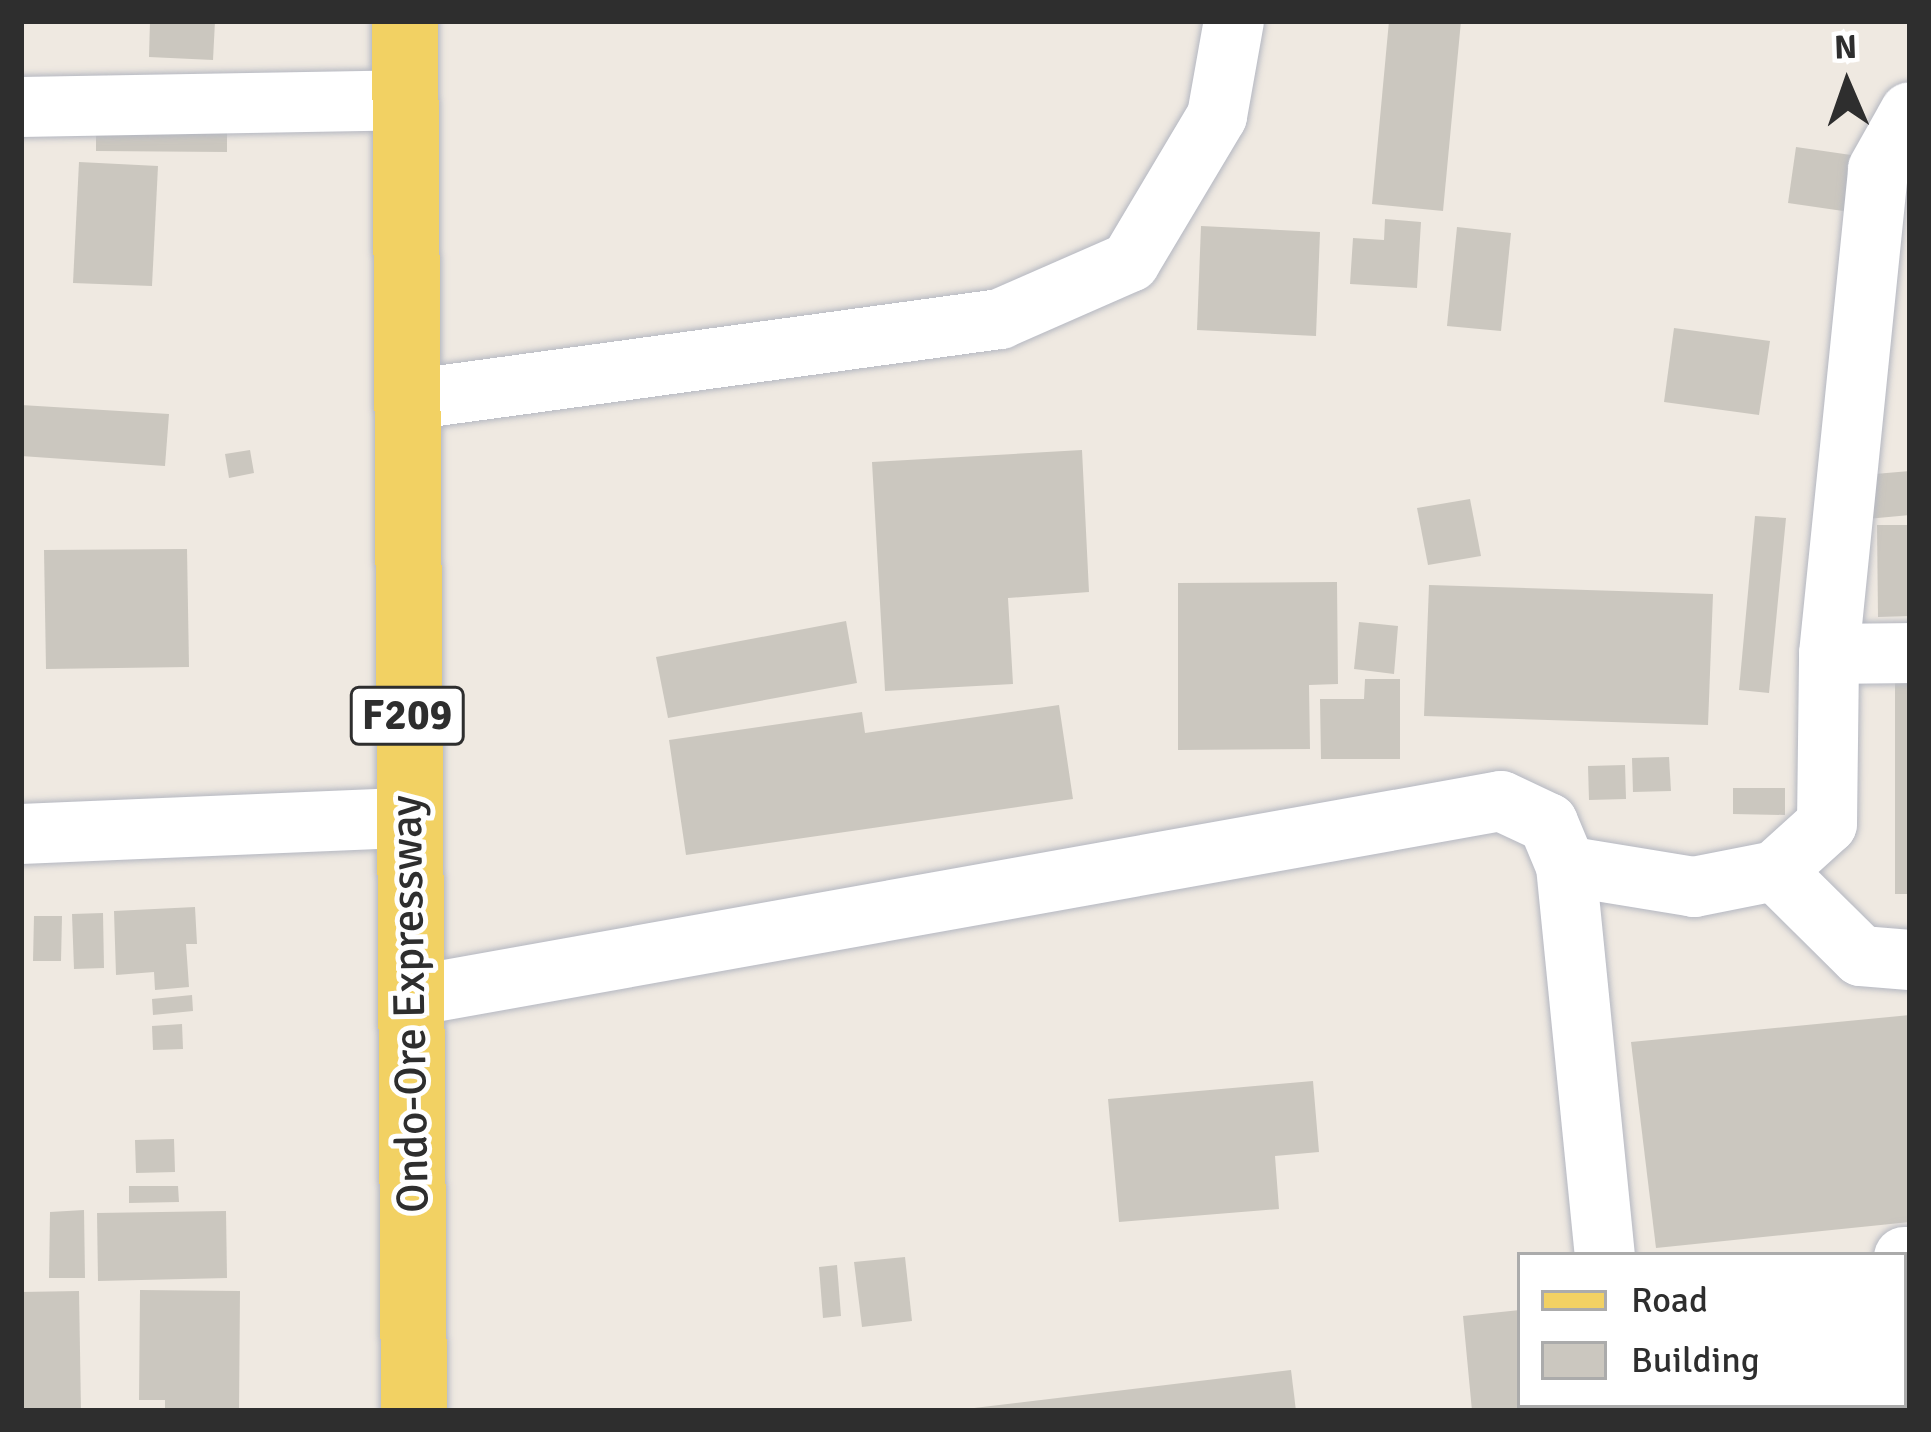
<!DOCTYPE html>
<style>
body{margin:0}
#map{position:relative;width:1931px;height:1432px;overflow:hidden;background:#efe9e1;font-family:Signika,sans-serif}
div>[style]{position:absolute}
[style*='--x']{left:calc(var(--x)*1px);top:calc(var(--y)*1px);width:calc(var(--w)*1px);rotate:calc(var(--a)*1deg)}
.building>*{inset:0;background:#cbc7bf}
.roads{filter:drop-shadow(0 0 3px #b4b7c1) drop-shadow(0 0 3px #b4b7c1)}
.street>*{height:60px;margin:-30px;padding:0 30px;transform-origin:30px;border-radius:30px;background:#fff}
.primary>*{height:66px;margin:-33px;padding:0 33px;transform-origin:33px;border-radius:33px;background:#f2d163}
span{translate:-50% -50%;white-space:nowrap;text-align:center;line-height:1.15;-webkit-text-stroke:10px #fff;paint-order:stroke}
.shield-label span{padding:3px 9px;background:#fff;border:3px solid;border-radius:9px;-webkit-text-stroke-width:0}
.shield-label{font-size:42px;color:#2e2e2e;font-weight:700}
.street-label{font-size:45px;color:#2e2e2e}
.frame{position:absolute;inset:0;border:24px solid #2e2e2e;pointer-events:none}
.legend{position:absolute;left:1517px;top:1252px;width:390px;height:156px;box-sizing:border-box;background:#fff;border:3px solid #ababab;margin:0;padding:15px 21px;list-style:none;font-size:36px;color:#2e2e2e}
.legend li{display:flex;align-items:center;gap:24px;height:60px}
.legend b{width:60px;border:3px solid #ababab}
.north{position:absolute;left:1787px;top:24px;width:120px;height:120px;-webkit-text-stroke:9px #fff;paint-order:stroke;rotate:358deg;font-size:33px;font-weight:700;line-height:48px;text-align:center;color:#2e2e2e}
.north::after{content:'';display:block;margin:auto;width:42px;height:54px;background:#2e2e2e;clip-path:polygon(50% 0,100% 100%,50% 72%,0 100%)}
</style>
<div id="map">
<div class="building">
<div style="clip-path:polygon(150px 21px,215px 21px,213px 60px,149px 57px)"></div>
<div style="clip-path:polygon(1389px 21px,1461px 21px,1443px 211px,1372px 204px)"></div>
<div style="clip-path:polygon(96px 121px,227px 121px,227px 152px,96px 151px)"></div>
<div style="clip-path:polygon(1796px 147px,1858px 156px,1850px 212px,1788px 203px)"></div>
<div style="clip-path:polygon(79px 162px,158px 166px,152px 286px,73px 283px)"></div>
<div style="clip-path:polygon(1385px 219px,1421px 222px,1417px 288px,1350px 284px,1353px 238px,1384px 240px)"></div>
<div style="clip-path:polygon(1201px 226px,1320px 232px,1316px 336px,1197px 330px)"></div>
<div style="clip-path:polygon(1457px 227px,1511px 233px,1501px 331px,1447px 326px)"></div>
<div style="clip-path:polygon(1674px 328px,1770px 341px,1759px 415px,1664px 402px)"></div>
<div style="clip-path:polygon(21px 405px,169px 414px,165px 466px,21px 456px)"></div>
<div style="clip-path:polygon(250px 450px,254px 473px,229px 478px,225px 454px)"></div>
<div style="clip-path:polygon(1082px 450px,1089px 592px,1008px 598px,1013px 684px,885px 691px,872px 462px)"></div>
<div style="clip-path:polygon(1910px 471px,1910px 515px,1867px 519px,1863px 475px)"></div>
<div style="clip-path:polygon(1470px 499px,1481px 556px,1428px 565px,1417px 508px)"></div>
<div style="clip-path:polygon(1755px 516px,1786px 518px,1769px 693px,1739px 690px)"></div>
<div style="clip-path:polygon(1877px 525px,1910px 525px,1910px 616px,1878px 617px)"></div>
<div style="clip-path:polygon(187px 549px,189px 667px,46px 669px,44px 550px)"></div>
<div style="clip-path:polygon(1337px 582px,1338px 684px,1309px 685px,1310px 749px,1178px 750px,1178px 583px)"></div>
<div style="clip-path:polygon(1429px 585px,1713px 594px,1708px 725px,1424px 716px)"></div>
<div style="clip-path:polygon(846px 621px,857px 683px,668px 718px,656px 657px)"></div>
<div style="clip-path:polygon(1359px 622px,1398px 626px,1394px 674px,1354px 669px)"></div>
<div style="clip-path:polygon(1365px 679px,1400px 679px,1400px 759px,1321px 759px,1320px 699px,1364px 699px)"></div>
<div style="clip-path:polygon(1895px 679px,1910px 679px,1910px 894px,1895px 894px)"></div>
<div style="clip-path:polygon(1059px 705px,1073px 799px,686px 855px,669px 740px,862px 712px,865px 733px)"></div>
<div style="clip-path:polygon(1669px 757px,1671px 791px,1633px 792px,1632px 758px)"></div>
<div style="clip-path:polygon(1625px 765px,1626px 799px,1589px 800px,1588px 766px)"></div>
<div style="clip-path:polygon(1733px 788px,1785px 788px,1785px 815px,1733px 814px)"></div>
<div style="clip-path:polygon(195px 907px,197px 944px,186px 944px,189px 987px,155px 990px,154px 972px,116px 975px,114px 911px)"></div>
<div style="clip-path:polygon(103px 913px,104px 968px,74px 969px,72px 914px)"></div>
<div style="clip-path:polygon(34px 916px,62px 916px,61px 961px,33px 961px)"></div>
<div style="clip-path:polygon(192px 995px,193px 1011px,153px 1015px,152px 999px)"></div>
<div style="clip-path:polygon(1910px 1015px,1910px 1222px,1656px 1248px,1631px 1042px)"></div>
<div style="clip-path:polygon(182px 1024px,183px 1049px,153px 1050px,152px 1026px)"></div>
<div style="clip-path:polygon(1313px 1081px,1319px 1152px,1275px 1156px,1279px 1209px,1119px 1222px,1108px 1099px)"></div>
<div style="clip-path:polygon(174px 1139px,175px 1172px,136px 1173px,135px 1140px)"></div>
<div style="clip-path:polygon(129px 1186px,178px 1186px,179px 1202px,129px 1203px)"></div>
<div style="clip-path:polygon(84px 1210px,85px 1278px,49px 1278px,50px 1212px)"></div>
<div style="clip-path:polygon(226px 1211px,227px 1278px,98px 1281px,97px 1213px)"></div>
<div style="clip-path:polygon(905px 1257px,912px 1321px,862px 1327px,854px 1262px)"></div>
<div style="clip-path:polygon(837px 1265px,841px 1316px,823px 1318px,819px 1267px)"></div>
<div style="clip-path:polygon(140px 1290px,240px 1291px,239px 1411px,165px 1411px,165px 1400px,139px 1400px)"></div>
<div style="clip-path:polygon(79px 1291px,81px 1411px,21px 1411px,21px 1292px)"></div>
<div style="clip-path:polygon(1904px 1301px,1910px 1301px,1910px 1411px,1898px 1411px)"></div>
<div style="clip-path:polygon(1520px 1310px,1520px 1405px,1569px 1411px,1472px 1411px,1463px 1316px)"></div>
<div style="clip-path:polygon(1291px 1370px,1296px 1411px,975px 1411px,974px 1408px)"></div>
<div style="clip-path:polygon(1671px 1405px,1775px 1405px,1775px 1411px,1671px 1411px)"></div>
<div style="clip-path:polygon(1787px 1405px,1879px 1405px,1879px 1411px,1787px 1411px)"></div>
</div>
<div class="roads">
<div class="street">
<div style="--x:21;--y:107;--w:384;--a:-1"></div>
<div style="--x:408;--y:400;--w:598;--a:-7.79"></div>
<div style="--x:1000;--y:319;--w:142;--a:-23.7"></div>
<div style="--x:1130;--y:262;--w:170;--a:-59.2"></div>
<div style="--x:1217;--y:116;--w:97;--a:-79.9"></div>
<div style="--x:1829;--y:654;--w:81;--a:-0.7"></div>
<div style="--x:21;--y:834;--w:386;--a:-2.4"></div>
<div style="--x:1566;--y:866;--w:130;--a:9.3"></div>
<div style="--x:1694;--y:887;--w:83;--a:-11.2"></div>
<div style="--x:1775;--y:871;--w:70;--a:-42.1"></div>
<div style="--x:1827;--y:824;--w:170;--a:-89.3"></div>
<div style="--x:1829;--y:654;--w:487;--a:-84.2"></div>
<div style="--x:1878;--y:169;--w:65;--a:-60.7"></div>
<div style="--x:1775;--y:871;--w:121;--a:44.7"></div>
<div style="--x:1861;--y:956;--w:49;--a:4.7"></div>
<div style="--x:412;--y:996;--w:1106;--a:-10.15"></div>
<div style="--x:1501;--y:801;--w:52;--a:25.1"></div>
<div style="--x:1548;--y:823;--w:47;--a:67.3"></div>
<div style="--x:1566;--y:866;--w:391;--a:84.3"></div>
<div style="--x:1904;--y:1257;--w:6;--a:0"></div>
<div style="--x:1621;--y:1405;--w:6;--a:81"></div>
</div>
<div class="primary">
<div style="--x:405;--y:21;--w:1390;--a:89.63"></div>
</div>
</div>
<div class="shield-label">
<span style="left:407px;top:716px">F209</span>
</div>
<div class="street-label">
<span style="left:410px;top:1004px;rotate:-91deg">Ondo-Ore Expressway</span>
</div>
<div class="frame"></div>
<ul class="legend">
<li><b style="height:15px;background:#f2d163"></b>Road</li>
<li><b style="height:33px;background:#cbc7bf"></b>Building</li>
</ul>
<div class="north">N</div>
</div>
